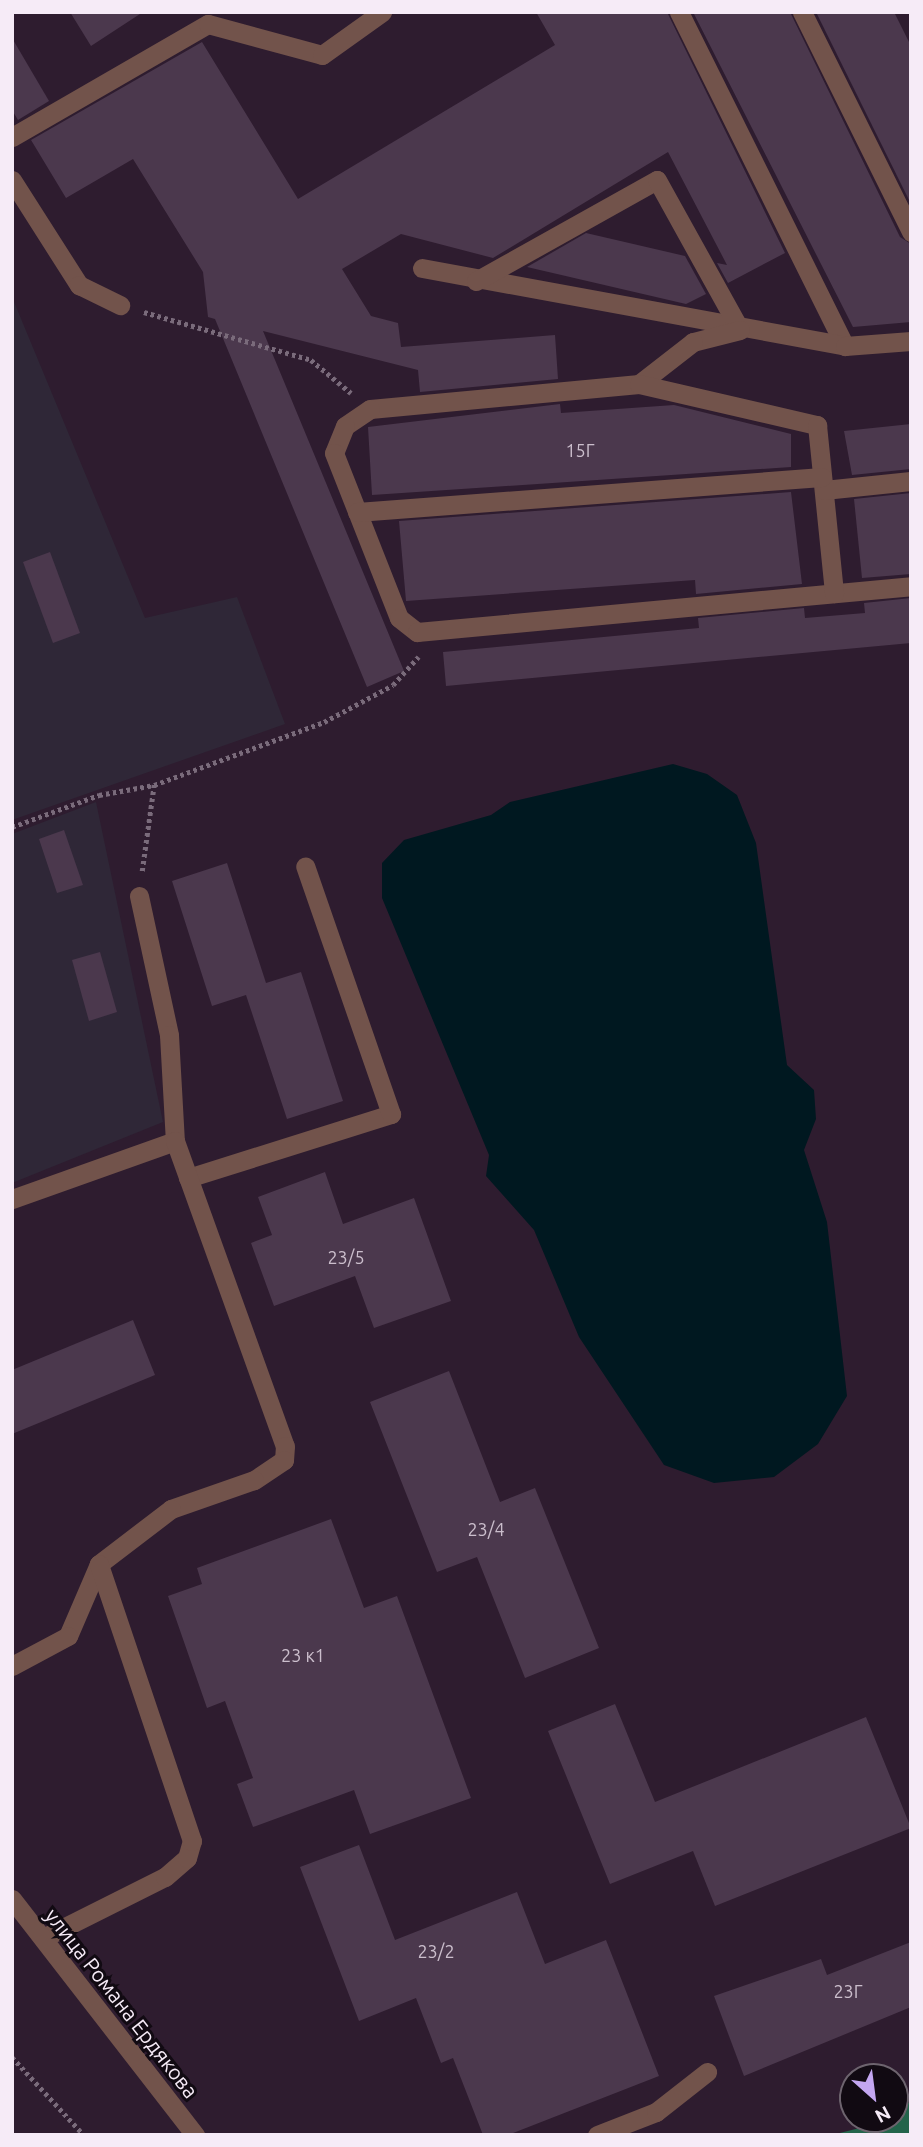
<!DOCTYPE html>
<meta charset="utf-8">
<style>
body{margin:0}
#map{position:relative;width:923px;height:2147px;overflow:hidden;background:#2e1c2f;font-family:Ubuntu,sans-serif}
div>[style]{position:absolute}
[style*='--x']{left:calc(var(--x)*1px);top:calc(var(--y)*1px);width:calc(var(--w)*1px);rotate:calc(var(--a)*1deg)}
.education>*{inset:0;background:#2f2737}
.forest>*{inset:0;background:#23644b}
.water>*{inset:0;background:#001820}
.building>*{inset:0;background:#4b384d}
.path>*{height:4.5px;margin-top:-2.25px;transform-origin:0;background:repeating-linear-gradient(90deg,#7a6b7b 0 3.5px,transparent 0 7px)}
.service>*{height:19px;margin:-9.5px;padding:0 9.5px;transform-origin:9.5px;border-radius:9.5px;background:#72534b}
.tertiary>*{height:19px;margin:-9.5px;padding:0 9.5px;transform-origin:9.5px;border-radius:9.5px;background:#72534b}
span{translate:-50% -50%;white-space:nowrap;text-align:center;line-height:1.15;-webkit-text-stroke:6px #110a12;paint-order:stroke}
.number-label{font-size:18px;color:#cbbecc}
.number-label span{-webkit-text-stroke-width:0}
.street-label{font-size:21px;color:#f6ebf7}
.frame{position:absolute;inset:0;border:14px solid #f6ebf7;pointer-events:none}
.north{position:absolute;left:839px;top:2063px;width:70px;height:70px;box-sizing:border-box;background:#110a12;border:2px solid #6d646e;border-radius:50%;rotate:152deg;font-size:19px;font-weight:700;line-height:28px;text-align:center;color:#f6ebf7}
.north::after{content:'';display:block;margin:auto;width:24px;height:32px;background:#c4a7f1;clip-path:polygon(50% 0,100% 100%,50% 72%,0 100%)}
</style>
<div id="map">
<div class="education">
<div style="clip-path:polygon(12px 297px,145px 618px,237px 597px,285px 724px,12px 820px)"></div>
<div style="clip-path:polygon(96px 802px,163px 1122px,12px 1183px,12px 834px)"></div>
</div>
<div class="forest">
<div style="clip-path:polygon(911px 2101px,911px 2135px,832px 2135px,895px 2119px,895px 2112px)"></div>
</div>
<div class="water">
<div style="clip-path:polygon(673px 764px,707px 774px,737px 795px,756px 843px,787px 1065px,814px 1090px,816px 1119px,804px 1150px,827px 1222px,847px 1396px,818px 1444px,774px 1477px,714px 1483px,664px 1465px,579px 1337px,534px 1230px,486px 1176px,489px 1155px,382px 898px,382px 863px,404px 840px,491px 815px,510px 802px)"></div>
</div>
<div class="building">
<div style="clip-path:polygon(70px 12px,143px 12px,91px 46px)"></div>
<div style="clip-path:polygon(536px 12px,667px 12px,785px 253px,728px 283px,717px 263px,727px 265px,668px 152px,493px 258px,401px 234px,342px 269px,371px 316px,398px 323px,401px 347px,555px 335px,558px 379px,420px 392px,418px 370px,263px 331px,404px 671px,367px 687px,215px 319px,208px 317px,203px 272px,133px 159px,66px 198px,31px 140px,202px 42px,298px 199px,555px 45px)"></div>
<div style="clip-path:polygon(693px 12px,790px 12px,900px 237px,911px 244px,911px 322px,853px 327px)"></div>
<div style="clip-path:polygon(816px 12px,894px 12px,911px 46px,911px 204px)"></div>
<div style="clip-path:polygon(12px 38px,49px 101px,18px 120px,12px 110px)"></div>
<div style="clip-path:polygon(586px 233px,685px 256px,706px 294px,686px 304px,527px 267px)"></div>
<div style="clip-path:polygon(560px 404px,561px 413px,674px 405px,791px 434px,791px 467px,372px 495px,368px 427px)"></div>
<div style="clip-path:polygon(911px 424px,911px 469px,852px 475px,844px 431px)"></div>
<div style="clip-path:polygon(791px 492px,802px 584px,696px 594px,695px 580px,406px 601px,399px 521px)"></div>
<div style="clip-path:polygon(911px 493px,911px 574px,862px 578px,854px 499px)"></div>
<div style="clip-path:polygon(50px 552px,80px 633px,53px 643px,23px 562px)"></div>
<div style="clip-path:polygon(911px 598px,911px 643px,446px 686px,443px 652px,699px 628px,698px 618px,804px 608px,805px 618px,865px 613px,864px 603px)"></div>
<div style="clip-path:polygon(64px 830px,83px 885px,57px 893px,39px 839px)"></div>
<div style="clip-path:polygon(227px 863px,266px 983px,301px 972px,343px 1101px,287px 1119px,246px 995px,212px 1006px,172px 881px)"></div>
<div style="clip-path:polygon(100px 952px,117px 1012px,89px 1021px,72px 960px)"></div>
<div style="clip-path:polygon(325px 1172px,343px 1224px,414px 1198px,451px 1301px,374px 1328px,355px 1276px,274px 1306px,251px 1243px,272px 1235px,258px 1197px)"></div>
<div style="clip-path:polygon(133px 1320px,155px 1375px,12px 1434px,12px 1370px)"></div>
<div style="clip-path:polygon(449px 1371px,500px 1502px,535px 1488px,599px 1648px,525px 1678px,477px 1557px,437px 1572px,370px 1402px)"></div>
<div style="clip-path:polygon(331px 1519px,364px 1608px,397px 1596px,471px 1798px,370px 1834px,354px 1790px,253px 1827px,237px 1784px,253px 1778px,225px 1701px,207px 1708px,168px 1596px,202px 1584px,197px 1568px)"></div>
<div style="clip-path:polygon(615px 1704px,655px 1802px,866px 1717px,911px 1828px,715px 1906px,693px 1851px,610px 1884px,548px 1731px)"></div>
<div style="clip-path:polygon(359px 1845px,395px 1940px,517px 1892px,545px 1964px,606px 1940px,659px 2076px,508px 2135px,483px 2135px,453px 2058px,441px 2063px,416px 1998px,359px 2021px,300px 1867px)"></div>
<div style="clip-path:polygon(911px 1942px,911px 2007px,744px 2076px,714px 1996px,821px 1959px,827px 1975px)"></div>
</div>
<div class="path">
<div style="--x:144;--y:312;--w:174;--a:16"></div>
<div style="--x:311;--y:360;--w:52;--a:39.5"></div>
<div style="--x:12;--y:827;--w:93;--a:-20.2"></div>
<div style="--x:99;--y:795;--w:56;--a:-10.3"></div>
<div style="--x:154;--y:785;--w:181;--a:-20.3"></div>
<div style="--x:324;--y:722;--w:78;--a:-28.2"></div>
<div style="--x:393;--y:685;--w:38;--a:-48"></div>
<div style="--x:142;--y:871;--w:87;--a:-82.1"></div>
<div style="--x:12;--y:2057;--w:106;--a:47.3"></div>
</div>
<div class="service">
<div style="--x:679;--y:12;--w:373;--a:63.6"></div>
<div style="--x:802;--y:12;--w:246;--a:63.6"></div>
<div style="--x:12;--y:137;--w:226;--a:-30"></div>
<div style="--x:208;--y:24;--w:118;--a:15.2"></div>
<div style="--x:322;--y:55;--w:74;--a:-35.6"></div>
<div style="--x:12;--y:180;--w:125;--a:57.5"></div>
<div style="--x:79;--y:285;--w:46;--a:26"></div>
<div style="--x:422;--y:268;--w:430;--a:10.4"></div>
<div style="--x:845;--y:346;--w:66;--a:-4.3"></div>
<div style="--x:476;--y:281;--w:207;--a:-29.2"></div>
<div style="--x:657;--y:180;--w:171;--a:61"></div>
<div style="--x:740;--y:330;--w:49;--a:165.7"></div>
<div style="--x:693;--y:342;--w:68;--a:142.1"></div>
<div style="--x:639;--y:384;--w:270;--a:174.7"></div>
<div style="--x:370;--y:409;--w:30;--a:146"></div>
<div style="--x:345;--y:426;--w:29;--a:112"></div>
<div style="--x:334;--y:453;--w:177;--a:68.5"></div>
<div style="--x:399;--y:618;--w:23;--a:38"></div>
<div style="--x:417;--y:632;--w:496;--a:-5.3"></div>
<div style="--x:639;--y:384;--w:183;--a:13"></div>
<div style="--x:817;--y:425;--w:169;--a:84.2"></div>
<div style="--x:824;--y:490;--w:87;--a:-5.9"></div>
<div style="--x:357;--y:512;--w:466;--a:-4.3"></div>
<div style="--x:139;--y:896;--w:142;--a:77.8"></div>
<div style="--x:169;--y:1035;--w:106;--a:86.8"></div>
<div style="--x:188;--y:1178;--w:213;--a:-17.5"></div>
<div style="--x:391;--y:1114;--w:262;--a:-109.1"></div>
<div style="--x:12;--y:1199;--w:173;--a:-19.6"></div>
<div style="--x:175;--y:1141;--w:324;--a:70.2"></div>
<div style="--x:285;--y:1446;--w:14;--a:94"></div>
<div style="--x:284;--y:1460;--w:36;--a:146"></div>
<div style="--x:254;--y:1480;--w:88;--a:160.7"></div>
<div style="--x:171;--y:1509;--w:91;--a:142.6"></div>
<div style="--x:99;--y:1564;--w:78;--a:113.3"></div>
<div style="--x:68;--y:1636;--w:64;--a:151.8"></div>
<div style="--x:43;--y:1938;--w:136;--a:-26.6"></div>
<div style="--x:165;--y:1877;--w:29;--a:-41"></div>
<div style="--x:187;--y:1858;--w:18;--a:-74"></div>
<div style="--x:192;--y:1841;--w:292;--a:-108.6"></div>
<div style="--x:597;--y:2135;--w:63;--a:-21.3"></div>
<div style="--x:656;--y:2112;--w:65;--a:-38.1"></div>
</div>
<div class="tertiary">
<div style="--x:12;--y:1899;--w:299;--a:52.2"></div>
</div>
<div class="number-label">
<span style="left:580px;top:450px">15Г</span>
<span style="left:346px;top:1257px">23/5</span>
<span style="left:486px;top:1529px">23/4</span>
<span style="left:303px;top:1655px">23 к1</span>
<span style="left:436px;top:1951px">23/2</span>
<span style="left:848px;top:1991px">23Г</span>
</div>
<div class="street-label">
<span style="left:122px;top:2003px;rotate:52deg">улица Романа Ердякова</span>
</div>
<div class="frame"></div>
<div class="north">N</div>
</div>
